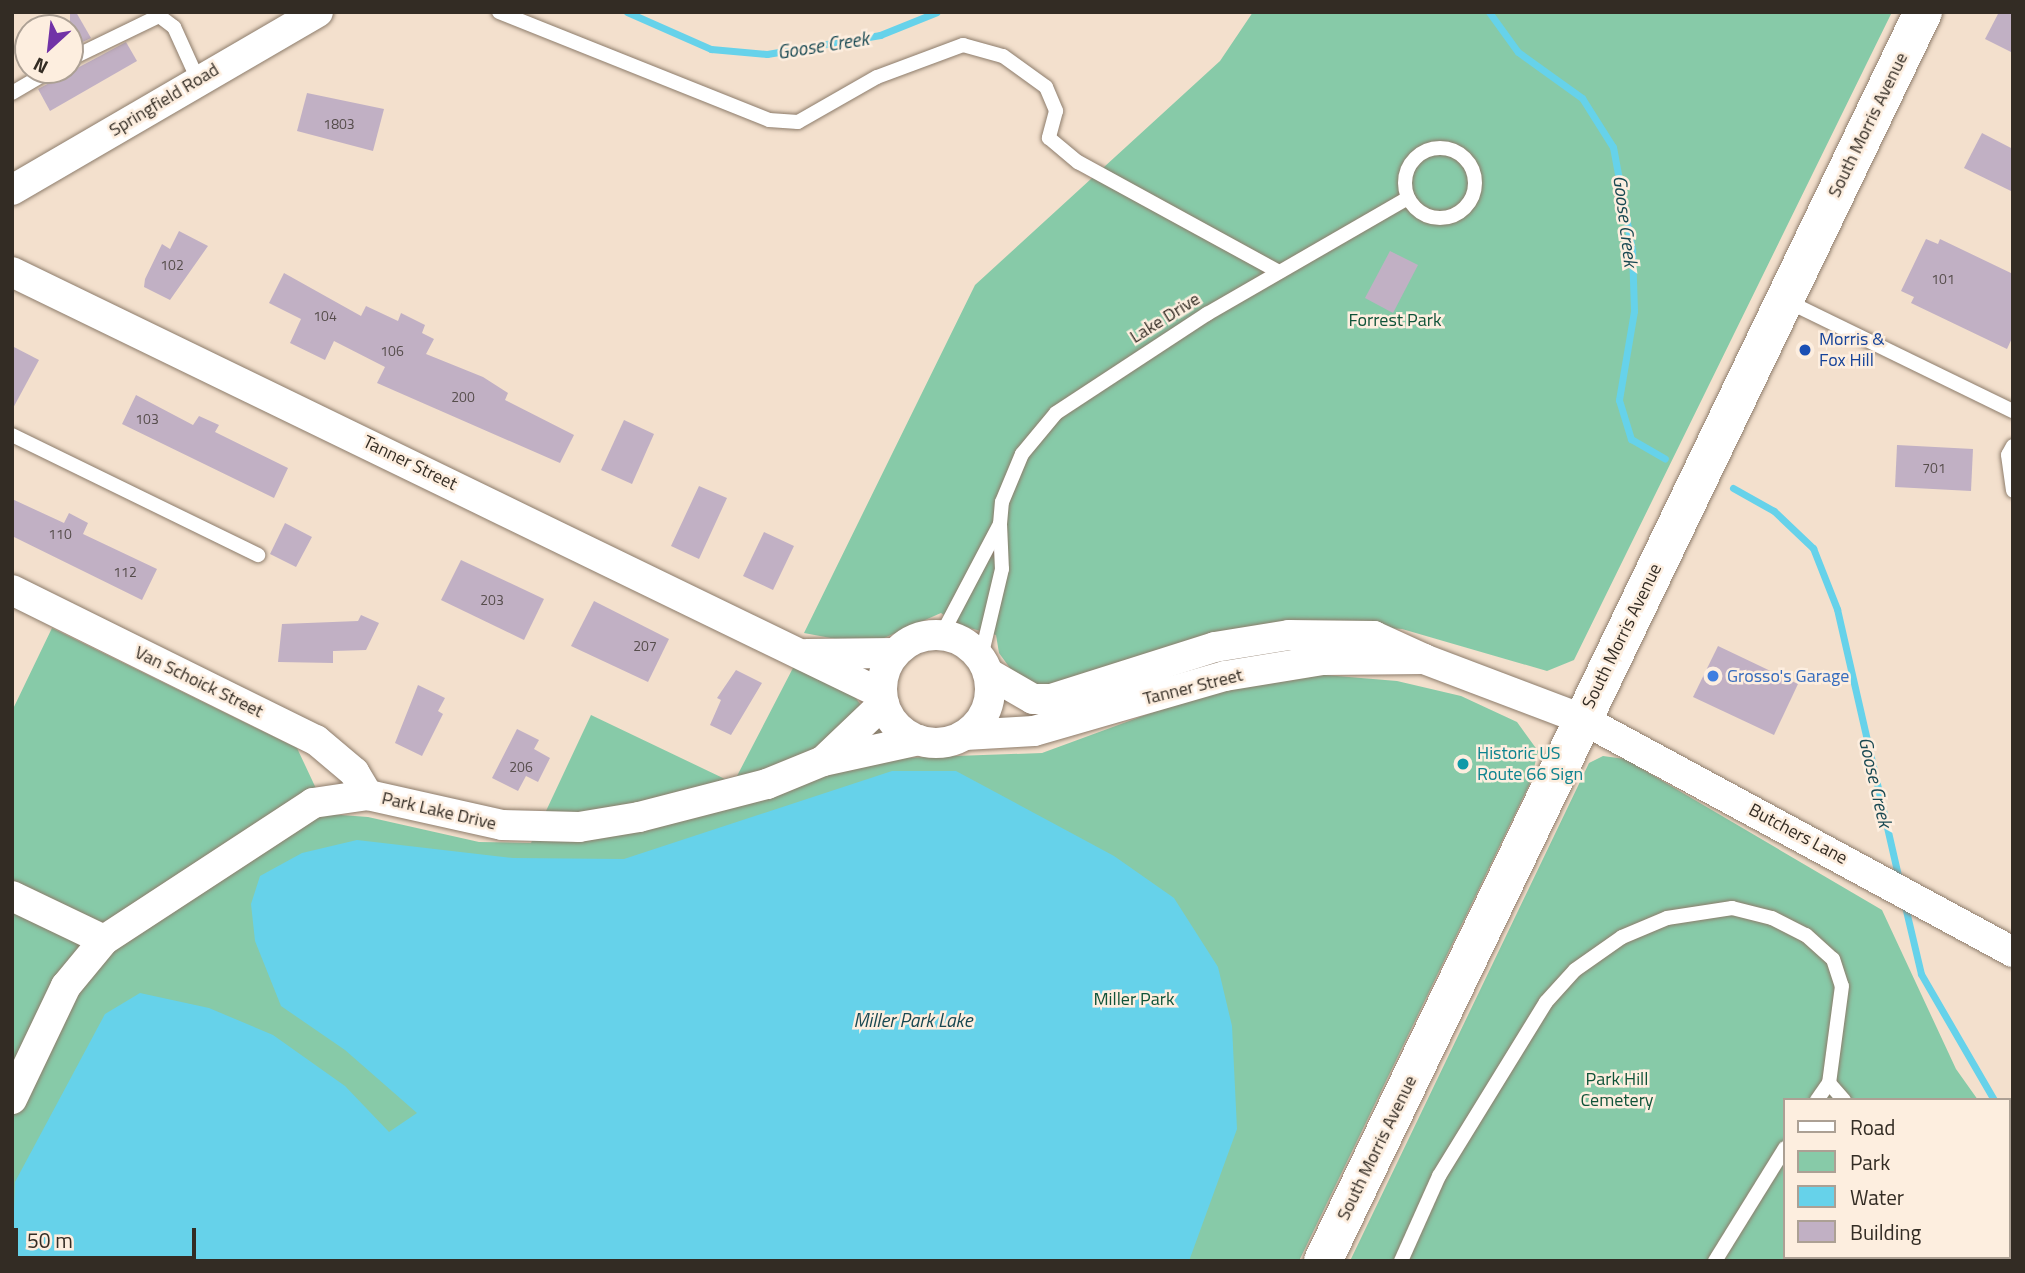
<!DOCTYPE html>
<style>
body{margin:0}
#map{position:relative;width:2025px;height:1273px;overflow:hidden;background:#f3e0cd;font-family:"Titillium Web",sans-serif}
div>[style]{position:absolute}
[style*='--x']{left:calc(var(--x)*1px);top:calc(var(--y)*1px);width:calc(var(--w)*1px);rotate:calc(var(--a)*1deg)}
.green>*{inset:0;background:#87caa8}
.water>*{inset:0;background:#66d2ea}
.stream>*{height:7px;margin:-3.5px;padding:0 3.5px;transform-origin:3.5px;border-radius:3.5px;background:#66d2ea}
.building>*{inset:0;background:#c1b0c4}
.roads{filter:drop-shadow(0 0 2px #8d7c6b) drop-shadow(0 0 2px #8d7c6b)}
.service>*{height:14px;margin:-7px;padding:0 7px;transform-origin:7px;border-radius:7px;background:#fff}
.service>.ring{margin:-7px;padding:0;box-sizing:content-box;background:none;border:14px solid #fff;border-radius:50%}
.minor>*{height:30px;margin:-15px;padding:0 15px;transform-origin:15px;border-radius:15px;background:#fff}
.minor>.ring{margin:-15px;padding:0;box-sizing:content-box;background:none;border:30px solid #fff;border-radius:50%}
.secondary>*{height:38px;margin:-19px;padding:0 19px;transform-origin:19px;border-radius:19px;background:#fff}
.dots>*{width:19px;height:19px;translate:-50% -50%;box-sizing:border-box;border:4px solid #fdeedf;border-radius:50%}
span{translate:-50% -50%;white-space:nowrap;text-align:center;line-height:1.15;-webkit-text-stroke:5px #fdeedf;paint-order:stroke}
.number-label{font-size:14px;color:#564d4c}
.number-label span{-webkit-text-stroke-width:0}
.street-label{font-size:18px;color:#332c24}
.park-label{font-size:18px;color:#0f5338}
.transit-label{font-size:18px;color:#164399}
.left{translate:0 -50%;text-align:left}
.shop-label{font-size:18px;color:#366cbe}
.culture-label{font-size:18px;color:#0d838f}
.water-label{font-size:19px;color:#184852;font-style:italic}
.frame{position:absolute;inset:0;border:14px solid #332c24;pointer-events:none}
.legend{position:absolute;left:1783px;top:1098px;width:228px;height:161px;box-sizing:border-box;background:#fdeedf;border:2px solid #aca094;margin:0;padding:9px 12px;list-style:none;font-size:21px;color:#332c24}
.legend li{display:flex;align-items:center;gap:14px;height:35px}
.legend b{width:35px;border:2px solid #aca094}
.north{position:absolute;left:14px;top:14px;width:70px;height:70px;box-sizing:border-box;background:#fdeedf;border:2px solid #aca094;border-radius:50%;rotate:207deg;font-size:19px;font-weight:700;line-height:28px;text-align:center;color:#332c24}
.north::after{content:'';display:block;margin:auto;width:24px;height:32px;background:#7132a7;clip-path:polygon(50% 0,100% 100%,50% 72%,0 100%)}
.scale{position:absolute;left:14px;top:1228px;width:182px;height:32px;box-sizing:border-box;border:4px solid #332c24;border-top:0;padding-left:9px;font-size:21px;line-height:24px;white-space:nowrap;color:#332c24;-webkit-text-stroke:5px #fdeedf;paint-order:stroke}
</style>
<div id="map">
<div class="green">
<div style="clip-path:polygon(1253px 12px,1892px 12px,1574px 660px,1547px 671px,1402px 629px,1316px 623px,1043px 688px,1015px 675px,999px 653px,996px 635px,958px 625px,941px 613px,868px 645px,804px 633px,975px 285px,1220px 61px)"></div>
<div style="clip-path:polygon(52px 628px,297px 748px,328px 814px,368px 817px,479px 842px,531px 843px,591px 715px,725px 779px,737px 776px,794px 666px,855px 697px,900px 758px,1042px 753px,1208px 692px,1272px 678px,1325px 675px,1397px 681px,1461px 696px,1517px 722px,1538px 751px,1531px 781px,1299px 1261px,12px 1261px,12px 711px)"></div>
<div style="clip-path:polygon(1603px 756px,1625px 759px,1882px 910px,1956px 1069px,1978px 1100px,1785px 1100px,1785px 1257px,2009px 1257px,2009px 1143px,2013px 1261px,1350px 1261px,1589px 763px)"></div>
</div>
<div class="water">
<div style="clip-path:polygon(892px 771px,956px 771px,1114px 856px,1174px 898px,1218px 967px,1232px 1026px,1237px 1129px,1189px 1261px,12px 1261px,15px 1182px,105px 1014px,140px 993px,209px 1008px,273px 1035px,345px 1086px,389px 1132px,417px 1113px,345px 1050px,281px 1006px,255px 941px,251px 904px,260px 876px,302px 853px,357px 840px,513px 858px,624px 859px)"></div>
</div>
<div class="stream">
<div style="--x:627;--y:12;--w:92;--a:23.8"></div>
<div style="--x:711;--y:49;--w:56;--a:5.1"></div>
<div style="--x:767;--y:54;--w:115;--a:-9.5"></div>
<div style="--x:880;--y:35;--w:61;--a:-22"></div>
<div style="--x:1489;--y:12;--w:49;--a:54.1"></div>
<div style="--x:1518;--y:52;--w:79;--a:35.7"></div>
<div style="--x:1582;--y:98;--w:58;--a:57.7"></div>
<div style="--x:1613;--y:147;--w:105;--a:79.5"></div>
<div style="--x:1632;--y:250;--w:61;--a:88.1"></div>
<div style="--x:1634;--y:311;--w:90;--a:99.6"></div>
<div style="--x:1619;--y:400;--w:41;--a:72.9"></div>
<div style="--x:1631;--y:439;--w:39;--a:30"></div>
<div style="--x:1733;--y:488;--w:47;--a:29.3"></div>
<div style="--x:1774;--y:511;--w:54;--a:43.5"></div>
<div style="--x:1813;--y:548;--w:66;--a:68.5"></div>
<div style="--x:1837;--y:609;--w:278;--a:77.1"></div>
<div style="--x:1904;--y:902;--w:74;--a:76.7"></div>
<div style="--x:1921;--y:974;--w:146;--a:59.9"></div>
<div style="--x:2009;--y:1126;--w:6;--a:45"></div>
</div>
<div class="building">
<div style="clip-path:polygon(70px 12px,76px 12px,91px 38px,70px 48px)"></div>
<div style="clip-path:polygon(1999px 12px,2013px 12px,2013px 53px,1985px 39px)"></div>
<div style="clip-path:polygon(126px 42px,137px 61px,50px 111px,38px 89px)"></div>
<div style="clip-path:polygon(307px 93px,384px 109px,373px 151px,297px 131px)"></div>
<div style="clip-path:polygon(1982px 133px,2013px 149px,2013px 192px,1964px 168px)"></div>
<div style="clip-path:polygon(179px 231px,208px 246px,170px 300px,144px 287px,145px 279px,162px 244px,170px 249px)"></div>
<div style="clip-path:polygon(1926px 239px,1938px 244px,1940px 239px,2013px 274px,2013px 336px,2007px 349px,1911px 303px,1914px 297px,1901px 291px)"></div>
<div style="clip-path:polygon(1390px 251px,1418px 265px,1393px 313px,1365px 298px)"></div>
<div style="clip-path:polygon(284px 273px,361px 316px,366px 306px,398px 321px,401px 313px,425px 325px,422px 333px,434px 339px,426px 354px,483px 377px,508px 393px,505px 400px,574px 435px,560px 463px,377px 383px,385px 367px,334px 341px,325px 360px,290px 343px,301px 319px,269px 303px)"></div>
<div style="clip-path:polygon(12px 346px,39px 360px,12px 410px)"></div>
<div style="clip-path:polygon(136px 395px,193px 425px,199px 416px,219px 425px,215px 432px,288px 468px,274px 498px,122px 424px)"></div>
<div style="clip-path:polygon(624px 420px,654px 434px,632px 484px,601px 470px)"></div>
<div style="clip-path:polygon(1897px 445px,1973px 449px,1971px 491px,1895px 487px)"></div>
<div style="clip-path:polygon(699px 486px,727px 498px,699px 559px,671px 546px)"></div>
<div style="clip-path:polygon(12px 499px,64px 523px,69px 513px,88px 523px,83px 534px,157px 569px,142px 600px,12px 536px)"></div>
<div style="clip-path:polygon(285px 523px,312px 537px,296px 567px,270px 554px)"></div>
<div style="clip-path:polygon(764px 532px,794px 546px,773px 590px,743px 576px)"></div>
<div style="clip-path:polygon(461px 560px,544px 599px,524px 640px,441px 600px)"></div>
<div style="clip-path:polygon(594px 601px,669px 639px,648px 682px,571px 646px)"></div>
<div style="clip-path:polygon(361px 615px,379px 623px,366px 650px,333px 651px,333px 663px,278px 662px,282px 624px,358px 621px)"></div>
<div style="clip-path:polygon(1718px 646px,1798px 684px,1774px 735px,1693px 697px)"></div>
<div style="clip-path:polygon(736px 670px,762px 683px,731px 735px,710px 725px,721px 700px,717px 698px)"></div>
<div style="clip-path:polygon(418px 685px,445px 698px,438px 711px,443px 714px,422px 756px,395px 743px)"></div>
<div style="clip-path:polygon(517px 729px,539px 740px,534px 749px,550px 758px,538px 782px,526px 776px,518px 791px,492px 778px)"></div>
</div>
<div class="roads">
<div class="service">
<div style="--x:154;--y:12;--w:25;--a:37"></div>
<div style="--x:174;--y:27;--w:58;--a:65.6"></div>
<div style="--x:499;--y:12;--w:291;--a:21.8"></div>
<div style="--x:769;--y:120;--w:29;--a:4"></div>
<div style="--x:798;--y:122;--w:91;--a:-29.7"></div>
<div style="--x:877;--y:77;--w:92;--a:-20.4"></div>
<div style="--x:963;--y:45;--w:41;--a:15.4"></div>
<div style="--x:1003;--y:56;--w:53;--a:35.8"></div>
<div style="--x:1046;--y:87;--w:26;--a:67"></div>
<div style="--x:1056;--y:111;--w:28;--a:105"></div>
<div style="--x:1049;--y:138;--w:38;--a:40"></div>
<div style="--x:1078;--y:162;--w:229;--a:28.7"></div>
<div style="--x:70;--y:59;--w:99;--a:-25.8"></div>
<div style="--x:12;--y:93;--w:45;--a:-30.5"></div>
<div class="ring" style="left:1405px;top:148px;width:56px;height:56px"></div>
<div style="--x:1785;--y:300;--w:254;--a:26"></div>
<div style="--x:12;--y:435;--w:274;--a:26"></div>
<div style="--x:2013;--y:446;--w:10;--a:119"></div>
<div style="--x:2008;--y:455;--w:36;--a:82"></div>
<div style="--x:1000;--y:524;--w:22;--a:-85"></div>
<div style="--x:1002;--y:502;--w:52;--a:-67.4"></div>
<div style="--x:1022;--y:454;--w:53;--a:-50.3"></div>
<div style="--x:1056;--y:413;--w:181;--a:-33.3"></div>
<div style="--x:1207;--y:314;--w:232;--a:-30"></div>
<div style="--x:942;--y:634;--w:124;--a:-62.2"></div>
<div style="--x:1000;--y:524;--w:45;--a:87.5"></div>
<div style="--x:1002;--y:569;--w:90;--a:103.4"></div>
<div style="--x:1817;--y:1100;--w:21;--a:-55"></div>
<div style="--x:2006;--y:1257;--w:6;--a:39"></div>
<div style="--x:1401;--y:1261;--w:93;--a:-65.9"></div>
<div style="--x:1439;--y:1176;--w:204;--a:-58.4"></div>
<div style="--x:1546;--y:1002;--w:43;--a:-47.8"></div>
<div style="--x:1575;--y:970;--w:57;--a:-35.1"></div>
<div style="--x:1622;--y:937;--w:49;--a:-22.9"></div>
<div style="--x:1667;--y:918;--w:66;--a:-8.7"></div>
<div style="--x:1732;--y:908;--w:41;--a:14"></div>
<div style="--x:1772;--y:918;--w:38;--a:27"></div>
<div style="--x:1806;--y:935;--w:36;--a:42"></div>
<div style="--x:1833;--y:959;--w:28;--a:72"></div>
<div style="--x:1842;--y:986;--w:98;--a:97.6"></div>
<div style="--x:1829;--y:1083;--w:23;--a:49"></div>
<div style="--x:1715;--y:1261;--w:133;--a:-58.2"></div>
</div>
<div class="minor">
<div style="--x:12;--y:190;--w:354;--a:-30.2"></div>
<div style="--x:12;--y:272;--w:967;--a:25.88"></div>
<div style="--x:12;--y:590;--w:339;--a:26.3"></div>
<div style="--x:316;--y:740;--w:50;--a:40.1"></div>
<div style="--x:354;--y:772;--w:27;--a:59"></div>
<div class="ring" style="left:882px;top:635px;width:78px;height:78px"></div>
<div style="--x:807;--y:654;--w:87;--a:-0.7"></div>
<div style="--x:1424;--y:659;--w:169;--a:20.8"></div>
<div style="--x:1582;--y:719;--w:490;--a:28.4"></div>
<div style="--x:965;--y:735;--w:69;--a:-3.3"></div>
<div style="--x:1034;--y:731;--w:199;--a:-16.1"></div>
<div style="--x:1225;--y:676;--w:99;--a:-9.3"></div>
<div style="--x:1323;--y:660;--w:101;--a:-0.6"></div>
<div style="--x:1424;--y:659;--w:55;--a:-155.3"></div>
<div style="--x:1374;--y:636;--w:85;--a:-179.3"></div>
<div style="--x:1289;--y:635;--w:75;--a:170.8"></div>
<div style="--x:1215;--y:647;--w:172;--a:162.4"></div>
<div style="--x:1051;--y:699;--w:18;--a:180"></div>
<div style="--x:1033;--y:699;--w:52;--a:-150"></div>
<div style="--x:823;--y:761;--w:84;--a:-43.6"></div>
<div style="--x:12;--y:896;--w:102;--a:25.6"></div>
<div style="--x:12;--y:1099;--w:125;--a:-64.5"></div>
<div style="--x:66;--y:986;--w:60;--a:-50.4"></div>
<div style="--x:104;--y:940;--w:250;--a:-33.2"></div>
<div style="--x:313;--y:803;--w:56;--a:-8.3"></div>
<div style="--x:368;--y:795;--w:137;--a:12.6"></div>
<div style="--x:502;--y:825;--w:77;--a:1.5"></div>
<div style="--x:579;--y:827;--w:61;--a:-9.5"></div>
<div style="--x:639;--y:817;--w:132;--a:-14.5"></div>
<div style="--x:767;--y:784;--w:61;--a:-22.3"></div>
<div style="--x:823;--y:761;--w:98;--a:-12.3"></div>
</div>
<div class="secondary">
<div style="--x:1323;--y:1261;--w:1386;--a:-64.34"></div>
</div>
</div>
<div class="dots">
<div style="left:1805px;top:350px;background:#1a4fb4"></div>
<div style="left:1713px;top:676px;background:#3f7fe0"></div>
<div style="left:1463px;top:764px;background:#0f9aa8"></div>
</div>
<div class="number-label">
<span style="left:339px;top:124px">1803</span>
<span style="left:172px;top:265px">102</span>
<span style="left:1943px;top:279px">101</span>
<span style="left:325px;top:316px">104</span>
<span style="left:392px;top:351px">106</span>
<span style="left:463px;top:397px">200</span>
<span style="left:147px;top:419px">103</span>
<span style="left:1934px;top:468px">701</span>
<span style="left:60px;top:534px">110</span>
<span style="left:125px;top:572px">112</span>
<span style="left:492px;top:600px">203</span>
<span style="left:645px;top:646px">207</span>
<span style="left:521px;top:767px">206</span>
</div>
<div class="street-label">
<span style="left:164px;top:100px;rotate:-31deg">Springfield Road</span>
<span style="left:1868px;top:125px;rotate:-64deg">South Morris Avenue</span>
<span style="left:1165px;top:318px;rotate:-32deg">Lake Drive</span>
<span style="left:410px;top:463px;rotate:26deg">Tanner Street</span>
<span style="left:1622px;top:636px;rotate:-64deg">South Morris Avenue</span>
<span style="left:199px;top:682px;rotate:26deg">Van Schoick Street</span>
<span style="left:1193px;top:687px;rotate:-14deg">Tanner Street</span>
<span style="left:439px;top:811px;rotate:13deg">Park Lake Drive</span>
<span style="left:1798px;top:834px;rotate:28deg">Butchers Lane</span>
<span style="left:1377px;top:1148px;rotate:-64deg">South Morris Avenue</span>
</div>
<div class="park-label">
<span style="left:1395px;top:320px">Forrest Park</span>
<span style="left:1134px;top:999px">Miller Park</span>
<span style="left:1617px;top:1090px">Park Hill<br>Cemetery</span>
</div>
<div class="transit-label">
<span class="left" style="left:1819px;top:350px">Morris &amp;<br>Fox Hill</span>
</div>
<div class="shop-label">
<span class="left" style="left:1727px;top:676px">Grosso's Garage</span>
</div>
<div class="culture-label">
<span class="left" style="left:1477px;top:764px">Historic US<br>Route 66 Sign</span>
</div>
<div class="water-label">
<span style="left:823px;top:45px;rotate:-9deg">Goose Creek</span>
<span style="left:1626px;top:221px;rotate:83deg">Goose Creek</span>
<span style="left:1876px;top:782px;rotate:77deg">Goose Creek</span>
<span style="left:913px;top:1020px">Miller Park Lake</span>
</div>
<div class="frame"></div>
<ul class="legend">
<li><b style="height:9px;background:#fff"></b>Road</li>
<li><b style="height:19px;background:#87caa8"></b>Park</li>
<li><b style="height:19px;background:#66d2ea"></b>Water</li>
<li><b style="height:19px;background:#c1b0c4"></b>Building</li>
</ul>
<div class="north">N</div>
<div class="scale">50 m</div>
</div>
